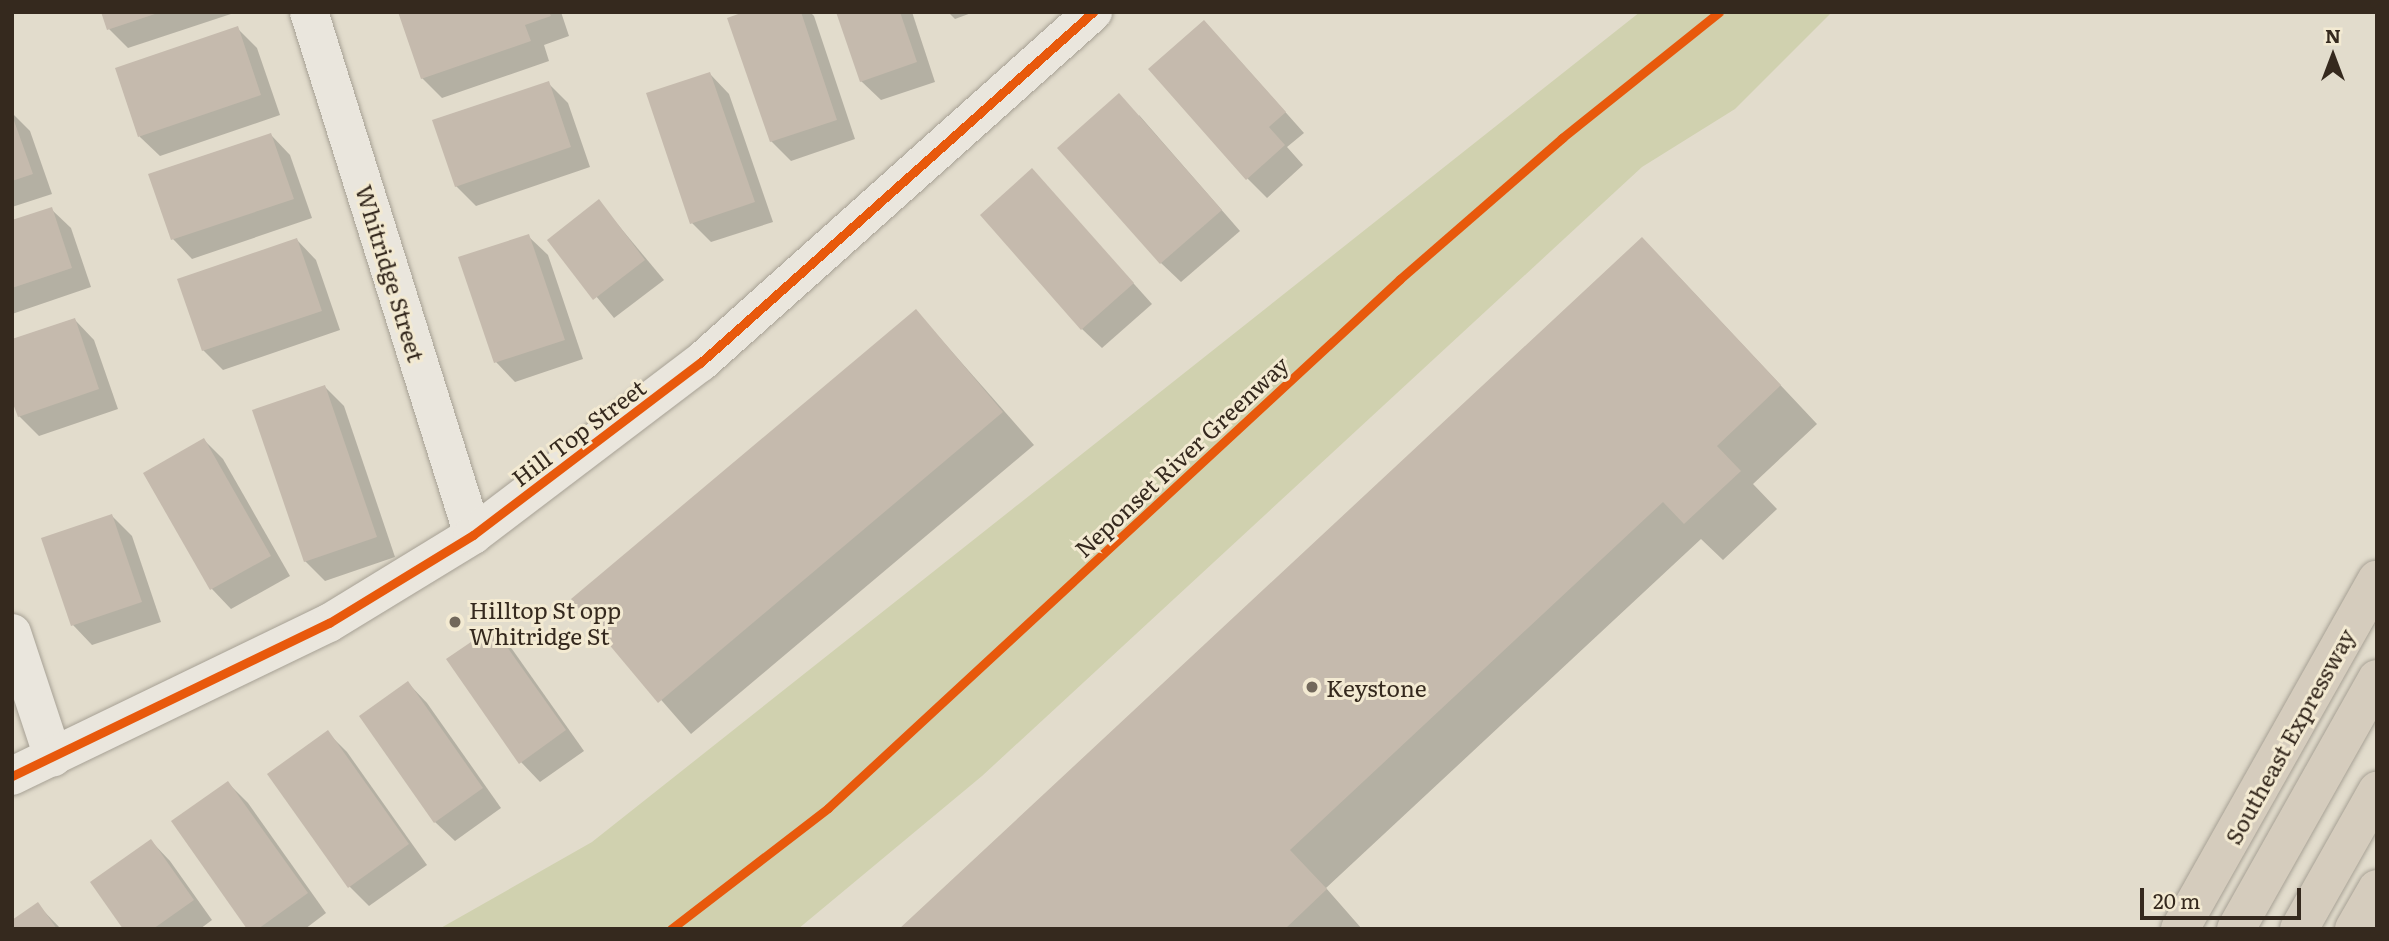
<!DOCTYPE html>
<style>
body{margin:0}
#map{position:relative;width:2389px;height:941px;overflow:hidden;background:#e2dccc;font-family:Literata,serif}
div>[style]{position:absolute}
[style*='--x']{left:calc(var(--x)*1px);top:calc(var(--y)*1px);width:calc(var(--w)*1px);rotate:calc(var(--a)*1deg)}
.green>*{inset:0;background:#d0d1af}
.shadow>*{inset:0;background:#0003}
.building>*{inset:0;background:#c5baad}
.roads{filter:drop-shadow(0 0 2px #a7a195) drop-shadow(0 0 2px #a7a195)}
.minor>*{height:38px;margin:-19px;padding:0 19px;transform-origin:19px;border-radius:19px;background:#eae6dd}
.highway>*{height:38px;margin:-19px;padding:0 19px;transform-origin:19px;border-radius:19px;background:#d5ccbd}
.cycleway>*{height:9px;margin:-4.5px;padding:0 4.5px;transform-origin:4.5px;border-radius:4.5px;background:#e8590c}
.dots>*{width:19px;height:19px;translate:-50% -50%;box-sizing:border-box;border:4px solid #f3ead2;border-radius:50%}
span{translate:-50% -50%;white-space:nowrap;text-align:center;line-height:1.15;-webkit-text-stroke:6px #f3ead2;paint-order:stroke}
.street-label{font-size:23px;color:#35291e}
.poi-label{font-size:23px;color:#35291e}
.left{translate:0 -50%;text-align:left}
.frame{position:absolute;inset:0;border:14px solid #35291e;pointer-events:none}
.north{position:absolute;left:2298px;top:21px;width:70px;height:70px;-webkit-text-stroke:5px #f3ead2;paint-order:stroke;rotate:0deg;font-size:19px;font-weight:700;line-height:28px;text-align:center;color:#35291e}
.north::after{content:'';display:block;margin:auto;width:24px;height:32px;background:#35291e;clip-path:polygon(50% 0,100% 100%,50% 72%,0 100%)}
.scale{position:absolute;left:2140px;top:888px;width:161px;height:32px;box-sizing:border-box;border:4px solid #35291e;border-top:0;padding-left:9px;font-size:21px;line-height:24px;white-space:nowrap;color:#35291e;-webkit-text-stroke:5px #f3ead2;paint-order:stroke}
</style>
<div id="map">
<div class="green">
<div style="clip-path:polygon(1640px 12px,1832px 12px,1735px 109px,1642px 167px,982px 776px,798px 929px,439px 929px,592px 842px)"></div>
</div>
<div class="shadow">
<div style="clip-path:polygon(103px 12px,237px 12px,128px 48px,109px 29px)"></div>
<div style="clip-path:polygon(400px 12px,561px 12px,569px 36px,544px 45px,549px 61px,442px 98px,422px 78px)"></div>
<div style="clip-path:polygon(749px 12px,810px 12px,814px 16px,855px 139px,791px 161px,771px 141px)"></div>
<div style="clip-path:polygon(838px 12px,912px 12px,935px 82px,881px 100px,861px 81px)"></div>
<div style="clip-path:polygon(948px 12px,974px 12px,955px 19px)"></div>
<div style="clip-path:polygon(237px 28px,257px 48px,280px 115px,160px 156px,140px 137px,117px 69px)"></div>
<div style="clip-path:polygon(1223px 42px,1304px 133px,1287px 147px,1303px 165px,1267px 198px,1247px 178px)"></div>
<div style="clip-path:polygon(710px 74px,729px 94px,773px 222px,711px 242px,692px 223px)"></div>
<div style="clip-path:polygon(548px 83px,568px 103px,590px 167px,476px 206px,456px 186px)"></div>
<div style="clip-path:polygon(12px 113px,30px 131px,52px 194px,12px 207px)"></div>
<div style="clip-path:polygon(1139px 115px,1240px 231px,1181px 282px,1161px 263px)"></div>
<div style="clip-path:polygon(271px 135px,290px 155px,312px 218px,192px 259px,173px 239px)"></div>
<div style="clip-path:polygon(1032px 170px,1152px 304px,1102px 348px,1082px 329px)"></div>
<div style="clip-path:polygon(599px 202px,664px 280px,614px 318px,550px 240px)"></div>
<div style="clip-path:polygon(51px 209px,71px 228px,91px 287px,12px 314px,12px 222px)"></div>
<div style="clip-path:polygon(528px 236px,548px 255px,583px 359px,515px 382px,496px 362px)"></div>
<div style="clip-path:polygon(297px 240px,316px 260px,340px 330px,223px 370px,203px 350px)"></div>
<div style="clip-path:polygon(1679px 277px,1817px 424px,1753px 484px,1777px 509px,1723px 560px,1701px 539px,1326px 888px,1362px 929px,902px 929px)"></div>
<div style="clip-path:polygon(916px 311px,1034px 445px,691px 734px,573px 599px)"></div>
<div style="clip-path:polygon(75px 320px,94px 340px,118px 409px,39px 436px,19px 416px)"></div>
<div style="clip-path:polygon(325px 387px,344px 406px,395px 557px,325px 581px,305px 561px)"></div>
<div style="clip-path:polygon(204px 440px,223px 459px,290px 576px,231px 609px,212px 589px,145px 473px)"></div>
<div style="clip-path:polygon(112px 516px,132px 536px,161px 622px,92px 645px,73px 625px)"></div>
<div style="clip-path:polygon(492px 629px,512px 649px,584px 751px,540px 782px,521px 762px)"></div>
<div style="clip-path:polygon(408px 683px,427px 703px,501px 808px,455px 841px,435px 822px)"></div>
<div style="clip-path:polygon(328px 733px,347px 752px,427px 865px,369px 906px,349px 886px)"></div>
<div style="clip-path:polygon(228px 783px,248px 803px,326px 913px,305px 929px,249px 929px)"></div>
<div style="clip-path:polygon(151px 841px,170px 861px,212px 920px,200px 929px,126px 929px)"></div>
<div style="clip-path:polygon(37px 904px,61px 929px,12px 929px)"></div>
</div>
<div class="building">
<div style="clip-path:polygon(101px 12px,158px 12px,158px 13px,107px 30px)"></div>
<div style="clip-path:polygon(398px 12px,549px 12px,551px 16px,525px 25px,531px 41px,421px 79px)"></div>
<div style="clip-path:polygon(744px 12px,801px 12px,837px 120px,770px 142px,727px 18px)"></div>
<div style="clip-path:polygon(836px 12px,900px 12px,917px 62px,860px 82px)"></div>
<div style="clip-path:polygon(1204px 20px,1286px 112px,1269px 127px,1285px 145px,1246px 180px,1148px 69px)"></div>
<div style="clip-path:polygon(238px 26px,261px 95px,138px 137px,115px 68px)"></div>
<div style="clip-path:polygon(710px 72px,755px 202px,690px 224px,646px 93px)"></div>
<div style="clip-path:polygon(549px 81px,571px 147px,455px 187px,432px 120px)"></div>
<div style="clip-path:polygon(1119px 93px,1222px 210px,1160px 264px,1057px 148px)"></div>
<div style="clip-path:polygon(12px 115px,33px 174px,12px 181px)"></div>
<div style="clip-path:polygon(271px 133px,294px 199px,171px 240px,148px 174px)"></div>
<div style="clip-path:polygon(1032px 168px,1134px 283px,1081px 330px,980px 215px)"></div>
<div style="clip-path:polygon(599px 199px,645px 260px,593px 300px,547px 240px)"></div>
<div style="clip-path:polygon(52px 207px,72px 268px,12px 288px,12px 220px)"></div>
<div style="clip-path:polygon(529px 234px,565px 340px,494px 363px,458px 257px)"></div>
<div style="clip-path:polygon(1642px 237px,1781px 385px,1717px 446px,1741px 471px,1684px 524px,1663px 502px,1290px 850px,1327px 889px,1285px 929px,899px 929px)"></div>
<div style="clip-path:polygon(297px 238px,322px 311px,202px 351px,177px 279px)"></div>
<div style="clip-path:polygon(916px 309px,1003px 412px,658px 703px,571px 599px)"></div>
<div style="clip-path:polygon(75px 318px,99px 389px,18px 417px,12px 401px,12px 339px)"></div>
<div style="clip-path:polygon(325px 385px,377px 537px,304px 562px,252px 410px)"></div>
<div style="clip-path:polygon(204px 438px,271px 556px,210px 590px,143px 473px)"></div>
<div style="clip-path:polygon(112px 514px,142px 602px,71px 626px,41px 538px)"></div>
<div style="clip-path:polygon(493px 627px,566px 730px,519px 764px,446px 659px)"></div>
<div style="clip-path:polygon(408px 681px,483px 788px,434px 823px,359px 716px)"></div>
<div style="clip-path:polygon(328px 730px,409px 844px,348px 888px,267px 774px)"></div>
<div style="clip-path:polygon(228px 781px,308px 893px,258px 929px,247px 929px,171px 821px)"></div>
<div style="clip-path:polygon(151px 839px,194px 900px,153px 929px,123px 929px,90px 882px)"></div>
<div style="clip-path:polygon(38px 902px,57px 929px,12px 929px,12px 920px)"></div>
</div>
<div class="roads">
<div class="minor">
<div style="--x:309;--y:12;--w:548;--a:72.59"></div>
<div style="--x:12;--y:633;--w:131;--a:71.7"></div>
<div style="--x:12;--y:776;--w:352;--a:-25.8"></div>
<div style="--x:329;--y:623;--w:169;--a:-31.4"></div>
<div style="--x:473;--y:535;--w:285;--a:-37.2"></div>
<div style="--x:700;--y:363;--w:527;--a:-41.77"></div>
</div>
<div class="highway">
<div style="--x:2180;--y:929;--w:401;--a:-60.6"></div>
<div style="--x:2236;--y:929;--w:287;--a:-60.6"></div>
<div style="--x:2299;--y:929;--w:159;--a:-60.5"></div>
<div style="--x:2354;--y:929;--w:46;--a:-60.1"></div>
</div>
</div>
<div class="cycleway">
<div style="--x:12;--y:776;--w:352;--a:-25.8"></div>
<div style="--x:329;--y:623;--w:169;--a:-31.4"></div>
<div style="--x:473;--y:535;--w:285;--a:-37.2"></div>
<div style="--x:700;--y:363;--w:527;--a:-41.77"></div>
<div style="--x:671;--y:929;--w:198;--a:-37.6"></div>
<div style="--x:828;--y:808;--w:779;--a:-42.76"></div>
<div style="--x:1400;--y:279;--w:215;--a:-41"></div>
<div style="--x:1562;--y:138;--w:201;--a:-38.7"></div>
</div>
<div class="dots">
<div style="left:455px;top:622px;background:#72685b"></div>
<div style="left:1312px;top:687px;background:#72685b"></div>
</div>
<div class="street-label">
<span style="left:391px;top:273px;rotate:73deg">Whitridge Street</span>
<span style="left:578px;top:432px;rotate:-37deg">Hill Top Street</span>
<span style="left:1181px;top:456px;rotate:-43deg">Neponset River Greenway</span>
<span style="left:2289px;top:736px;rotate:-61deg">Southeast Expressway</span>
</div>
<div class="poi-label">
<span class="left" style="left:469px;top:622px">Hilltop St opp<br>Whitridge St</span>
<span class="left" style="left:1326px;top:687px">Keystone</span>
</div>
<div class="frame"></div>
<div class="north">N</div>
<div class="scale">20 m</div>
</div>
